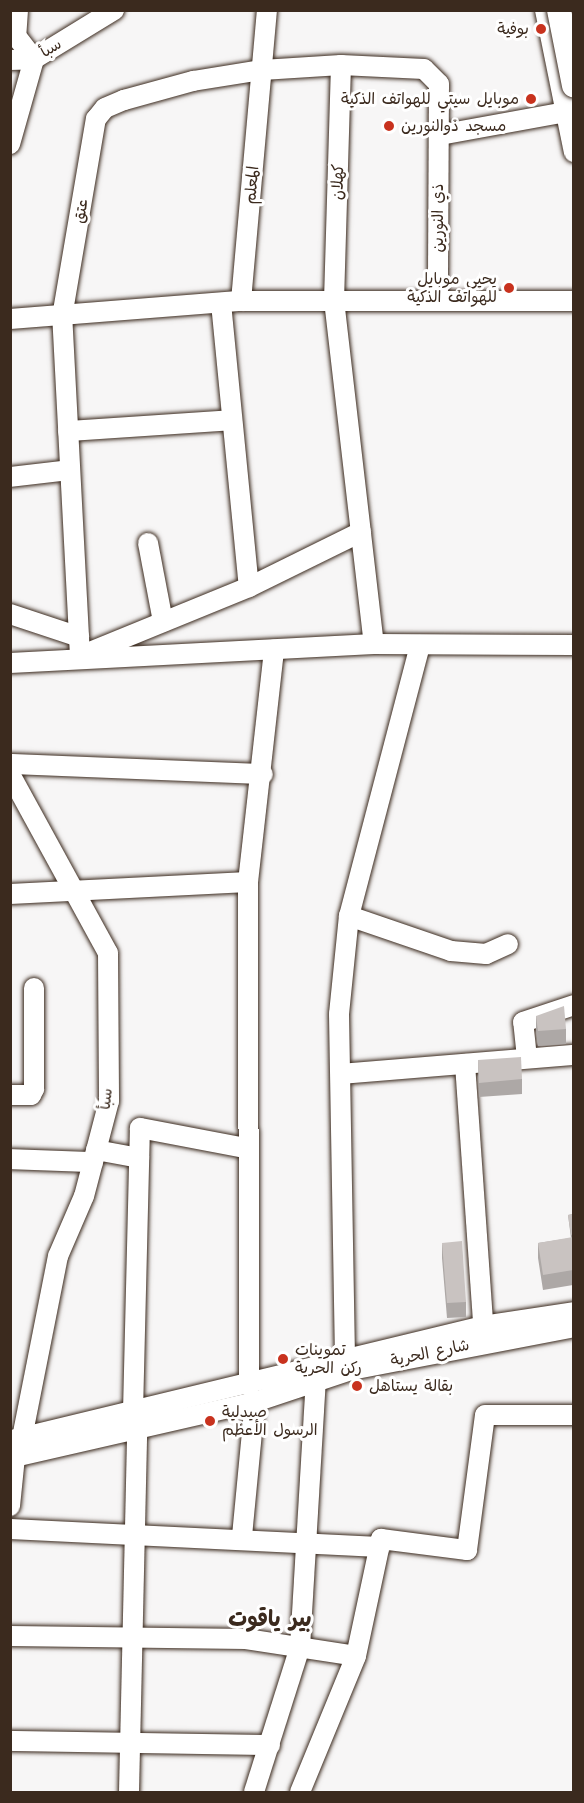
<!DOCTYPE html>
<meta charset="utf-8">
<style>
body{margin:0}
#map{position:relative;width:584px;height:1803px;overflow:hidden;background:#f7f6f6;font-family:"Architects Daughter","Playpen Sans Arabic",sans-serif}
div>[style]{position:absolute}
[style*='--x']{left:calc(var(--x)*1px);top:calc(var(--y)*1px);width:calc(var(--w)*1px);rotate:calc(var(--a)*1deg)}
.roads{filter:drop-shadow(0 0 2px #3b2a1e) drop-shadow(0 0 2px #3b2a1e)}
.minor>*{height:20px;margin:-10px;padding:0 10px;transform-origin:10px;border-radius:10px;background:#fff}
.bridges{filter:drop-shadow(0 0 2px #3b2a1e) drop-shadow(0 0 2px #3b2a1e)}
.major-bridge>*{height:24px;margin:-12px;padding:0 12px;transform-origin:12px;border-radius:12px;background:#fff}
.wall>*{inset:0;background:#ada8a6}
.building>*{inset:0;background:#c9c3c1}
.dots>*{width:16px;height:16px;translate:-50% -50%;box-sizing:border-box;border:3px solid #fff;border-radius:50%}
span{translate:-50% -50%;white-space:nowrap;text-align:center;line-height:1.15;-webkit-text-stroke:6px #fff;paint-order:stroke}
.poi-label{font-size:16px;color:#3b2a1e}
.right{translate:-100% -50%;text-align:right}
.left{translate:0 -50%;text-align:left}
.street-label{font-size:16px;color:#3b2a1e}
.district-label{font-size:22px;color:#3b2a1e;font-weight:700}
.frame{position:absolute;inset:0;border:12px solid #3b2a1e;pointer-events:none}
</style>
<div id="map">
<div class="roads">
<div class="minor">
<div style="--x:18;--y:10;--w:26;--a:94"></div>
<div style="--x:16;--y:36;--w:29;--a:52"></div>
<div style="--x:545;--y:10;--w:145;--a:78.5"></div>
<div style="--x:10;--y:60;--w:24;--a:-2"></div>
<div style="--x:341;--y:65;--w:235;--a:91.7"></div>
<div style="--x:334;--y:300;--w:346;--a:83.4"></div>
<div style="--x:439;--y:135;--w:128;--a:-10.3"></div>
<div style="--x:10;--y:144;--w:88;--a:-74.2"></div>
<div style="--x:34;--y:59;--w:94;--a:-31.5"></div>
<div style="--x:241;--y:301;--w:292;--a:-84.9"></div>
<div style="--x:221;--y:303;--w:285;--a:84.4"></div>
<div style="--x:10;--y:319;--w:232;--a:-4.5"></div>
<div style="--x:241;--y:301;--w:333;--a:0"></div>
<div style="--x:68;--y:431;--w:164;--a:-3.8"></div>
<div style="--x:10;--y:477;--w:60;--a:-6.7"></div>
<div style="--x:361;--y:532;--w:125;--a:153.8"></div>
<div style="--x:249;--y:587;--w:183;--a:157.8"></div>
<div style="--x:80;--y:656;--w:339;--a:-93"></div>
<div style="--x:62;--y:317;--w:201;--a:-80.3"></div>
<div style="--x:96;--y:119;--w:14;--a:-51"></div>
<div style="--x:105;--y:108;--w:21;--a:-23"></div>
<div style="--x:124;--y:100;--w:72;--a:-15.4"></div>
<div style="--x:193;--y:81;--w:70;--a:-9.1"></div>
<div style="--x:262;--y:70;--w:79;--a:-3.6"></div>
<div style="--x:341;--y:65;--w:83;--a:2.8"></div>
<div style="--x:424;--y:69;--w:21;--a:45"></div>
<div style="--x:439;--y:84;--w:217;--a:90.3"></div>
<div style="--x:148;--y:543;--w:80;--a:79.2"></div>
<div style="--x:10;--y:614;--w:73;--a:18.4"></div>
<div style="--x:10;--y:663;--w:364;--a:-3"></div>
<div style="--x:374;--y:644;--w:200;--a:0.3"></div>
<div style="--x:10;--y:764;--w:253;--a:2.3"></div>
<div style="--x:10;--y:774;--w:204;--a:61.3"></div>
<div style="--x:108;--y:953;--w:148;--a:89.6"></div>
<div style="--x:109;--y:1101;--w:98;--a:104.7"></div>
<div style="--x:84;--y:1196;--w:65;--a:113.4"></div>
<div style="--x:58;--y:1256;--w:186;--a:101.2"></div>
<div style="--x:10;--y:894;--w:238;--a:-2.9"></div>
<div style="--x:349;--y:916;--w:108;--a:18.9"></div>
<div style="--x:451;--y:951;--w:35;--a:5"></div>
<div style="--x:486;--y:954;--w:24;--a:-24"></div>
<div style="--x:527;--y:1058;--w:36;--a:-96"></div>
<div style="--x:523;--y:1022;--w:54;--a:-18.4"></div>
<div style="--x:465;--y:1064;--w:274;--a:86"></div>
<div style="--x:341;--y:1074;--w:234;--a:-4.7"></div>
<div style="--x:10;--y:1095;--w:21;--a:0"></div>
<div style="--x:31;--y:1095;--w:7;--a:-63"></div>
<div style="--x:34;--y:1089;--w:101;--a:-90"></div>
<div style="--x:96;--y:1150;--w:44;--a:10.5"></div>
<div style="--x:10;--y:1159;--w:83;--a:2.1"></div>
<div style="--x:345;--y:1358;--w:344;--a:-91"></div>
<div style="--x:339;--y:1014;--w:99;--a:-84.2"></div>
<div style="--x:349;--y:916;--w:280;--a:-75.3"></div>
<div style="--x:249;--y:1386;--w:504;--a:-90.11"></div>
<div style="--x:248;--y:882;--w:234;--a:-83.6"></div>
<div style="--x:133;--y:1412;--w:284;--a:-88.6"></div>
<div style="--x:140;--y:1128;--w:107;--a:10.8"></div>
<div style="--x:12;--y:1440;--w:485;--a:-13.6"></div>
<div style="--x:483;--y:1326;--w:92;--a:-8.7"></div>
<div style="--x:10;--y:1458;--w:251;--a:-12.9"></div>
<div style="--x:255;--y:1402;--w:101;--a:-18.4"></div>
<div style="--x:351;--y:1370;--w:227;--a:-10.9"></div>
<div style="--x:10;--y:1506;--w:49;--a:-84.2"></div>
<div style="--x:10;--y:1529;--w:370;--a:2.8"></div>
<div style="--x:242;--y:1536;--w:135;--a:-84.5"></div>
<div style="--x:10;--y:1636;--w:236;--a:0.7"></div>
<div style="--x:246;--y:1639;--w:111;--a:8.8"></div>
<div style="--x:10;--y:1741;--w:260;--a:0.9"></div>
<div style="--x:129;--y:1792;--w:364;--a:-88.7"></div>
<div style="--x:254;--y:1792;--w:152;--a:-72.4"></div>
<div style="--x:300;--y:1647;--w:267;--a:-86.6"></div>
<div style="--x:300;--y:1792;--w:147;--a:-67.6"></div>
<div style="--x:356;--y:1656;--w:120;--a:-77.9"></div>
<div style="--x:381;--y:1539;--w:87;--a:7.3"></div>
<div style="--x:467;--y:1550;--w:136;--a:-82.4"></div>
<div style="--x:485;--y:1415;--w:89;--a:0"></div>
</div>
</div>
<div class="bridges">
<div class="major-bridge">
<div style="--x:559;--y:10;--w:77;--a:78.8"></div>
</div>
</div>
<div class="wall">
<div style="clip-path:polygon(536px 1016px,566px 1029px,566px 1044px,538px 1046px,536px 1030px)"></div>
<div style="clip-path:polygon(478px 1060px,522px 1079px,522px 1094px,479px 1097px)"></div>
<div style="clip-path:polygon(573px 1214px,573px 1285px,543px 1290px,538px 1258px,538px 1243px,571px 1238px,568px 1215px)"></div>
<div style="clip-path:polygon(442px 1243px,466px 1302px,466px 1317px,447px 1318px,442px 1258px)"></div>
</div>
<div class="building">
<div style="clip-path:polygon(564px 1006px,566px 1029px,538px 1031px,536px 1016px)"></div>
<div style="clip-path:polygon(521px 1057px,522px 1079px,479px 1083px,478px 1060px)"></div>
<div style="clip-path:polygon(573px 1214px,573px 1234px,571px 1235px,568px 1215px)"></div>
<div style="clip-path:polygon(573px 1237px,573px 1270px,543px 1275px,538px 1243px)"></div>
<div style="clip-path:polygon(462px 1241px,466px 1302px,447px 1303px,442px 1243px)"></div>
</div>
<div class="dots">
<div style="left:541px;top:29px;background:#c8321e"></div>
<div style="left:531px;top:99px;background:#c8321e"></div>
<div style="left:389px;top:126px;background:#c8321e"></div>
<div style="left:509px;top:288px;background:#c8321e"></div>
<div style="left:283px;top:1359px;background:#c8321e"></div>
<div style="left:357px;top:1386px;background:#c8321e"></div>
<div style="left:210px;top:1421px;background:#c8321e"></div>
</div>
<div class="poi-label">
<span class="right" style="left:529px;top:29px">بوفية</span>
<span class="right" style="left:519px;top:99px">موبايل سيتي للهواتف الذكية</span>
<span class="left" style="left:401px;top:126px">مسجد ذوالنورين</span>
<span class="right" style="left:497px;top:288px">يحيى موبايل<br>للهواتف الذكية</span>
<span class="left" style="left:295px;top:1359px">تموينات<br>ركن الحرية</span>
<span class="left" style="left:369px;top:1386px">بقالة يستاهل</span>
<span class="left" style="left:222px;top:1421px">صيدلية<br>الرسول الأعظم</span>
</div>
<div class="street-label">
<span style="left:51px;top:48px;rotate:-31deg">سبأ</span>
<span style="left:338px;top:182px;rotate:-88deg">كهلان</span>
<span style="left:252px;top:185px;rotate:-85deg">المعلم</span>
<span style="left:81px;top:211px;rotate:-80deg">عتق</span>
<span style="left:438px;top:218px;rotate:-90deg">ذي النورين</span>
<span style="left:106px;top:1099px;rotate:-83deg">سبأ</span>
<span style="left:430px;top:1353px;rotate:-12deg">شارع الحرية</span>
</div>
<div class="district-label">
<span style="left:270px;top:1620px">بير ياقوت</span>
</div>
<div class="frame"></div>
</div>
